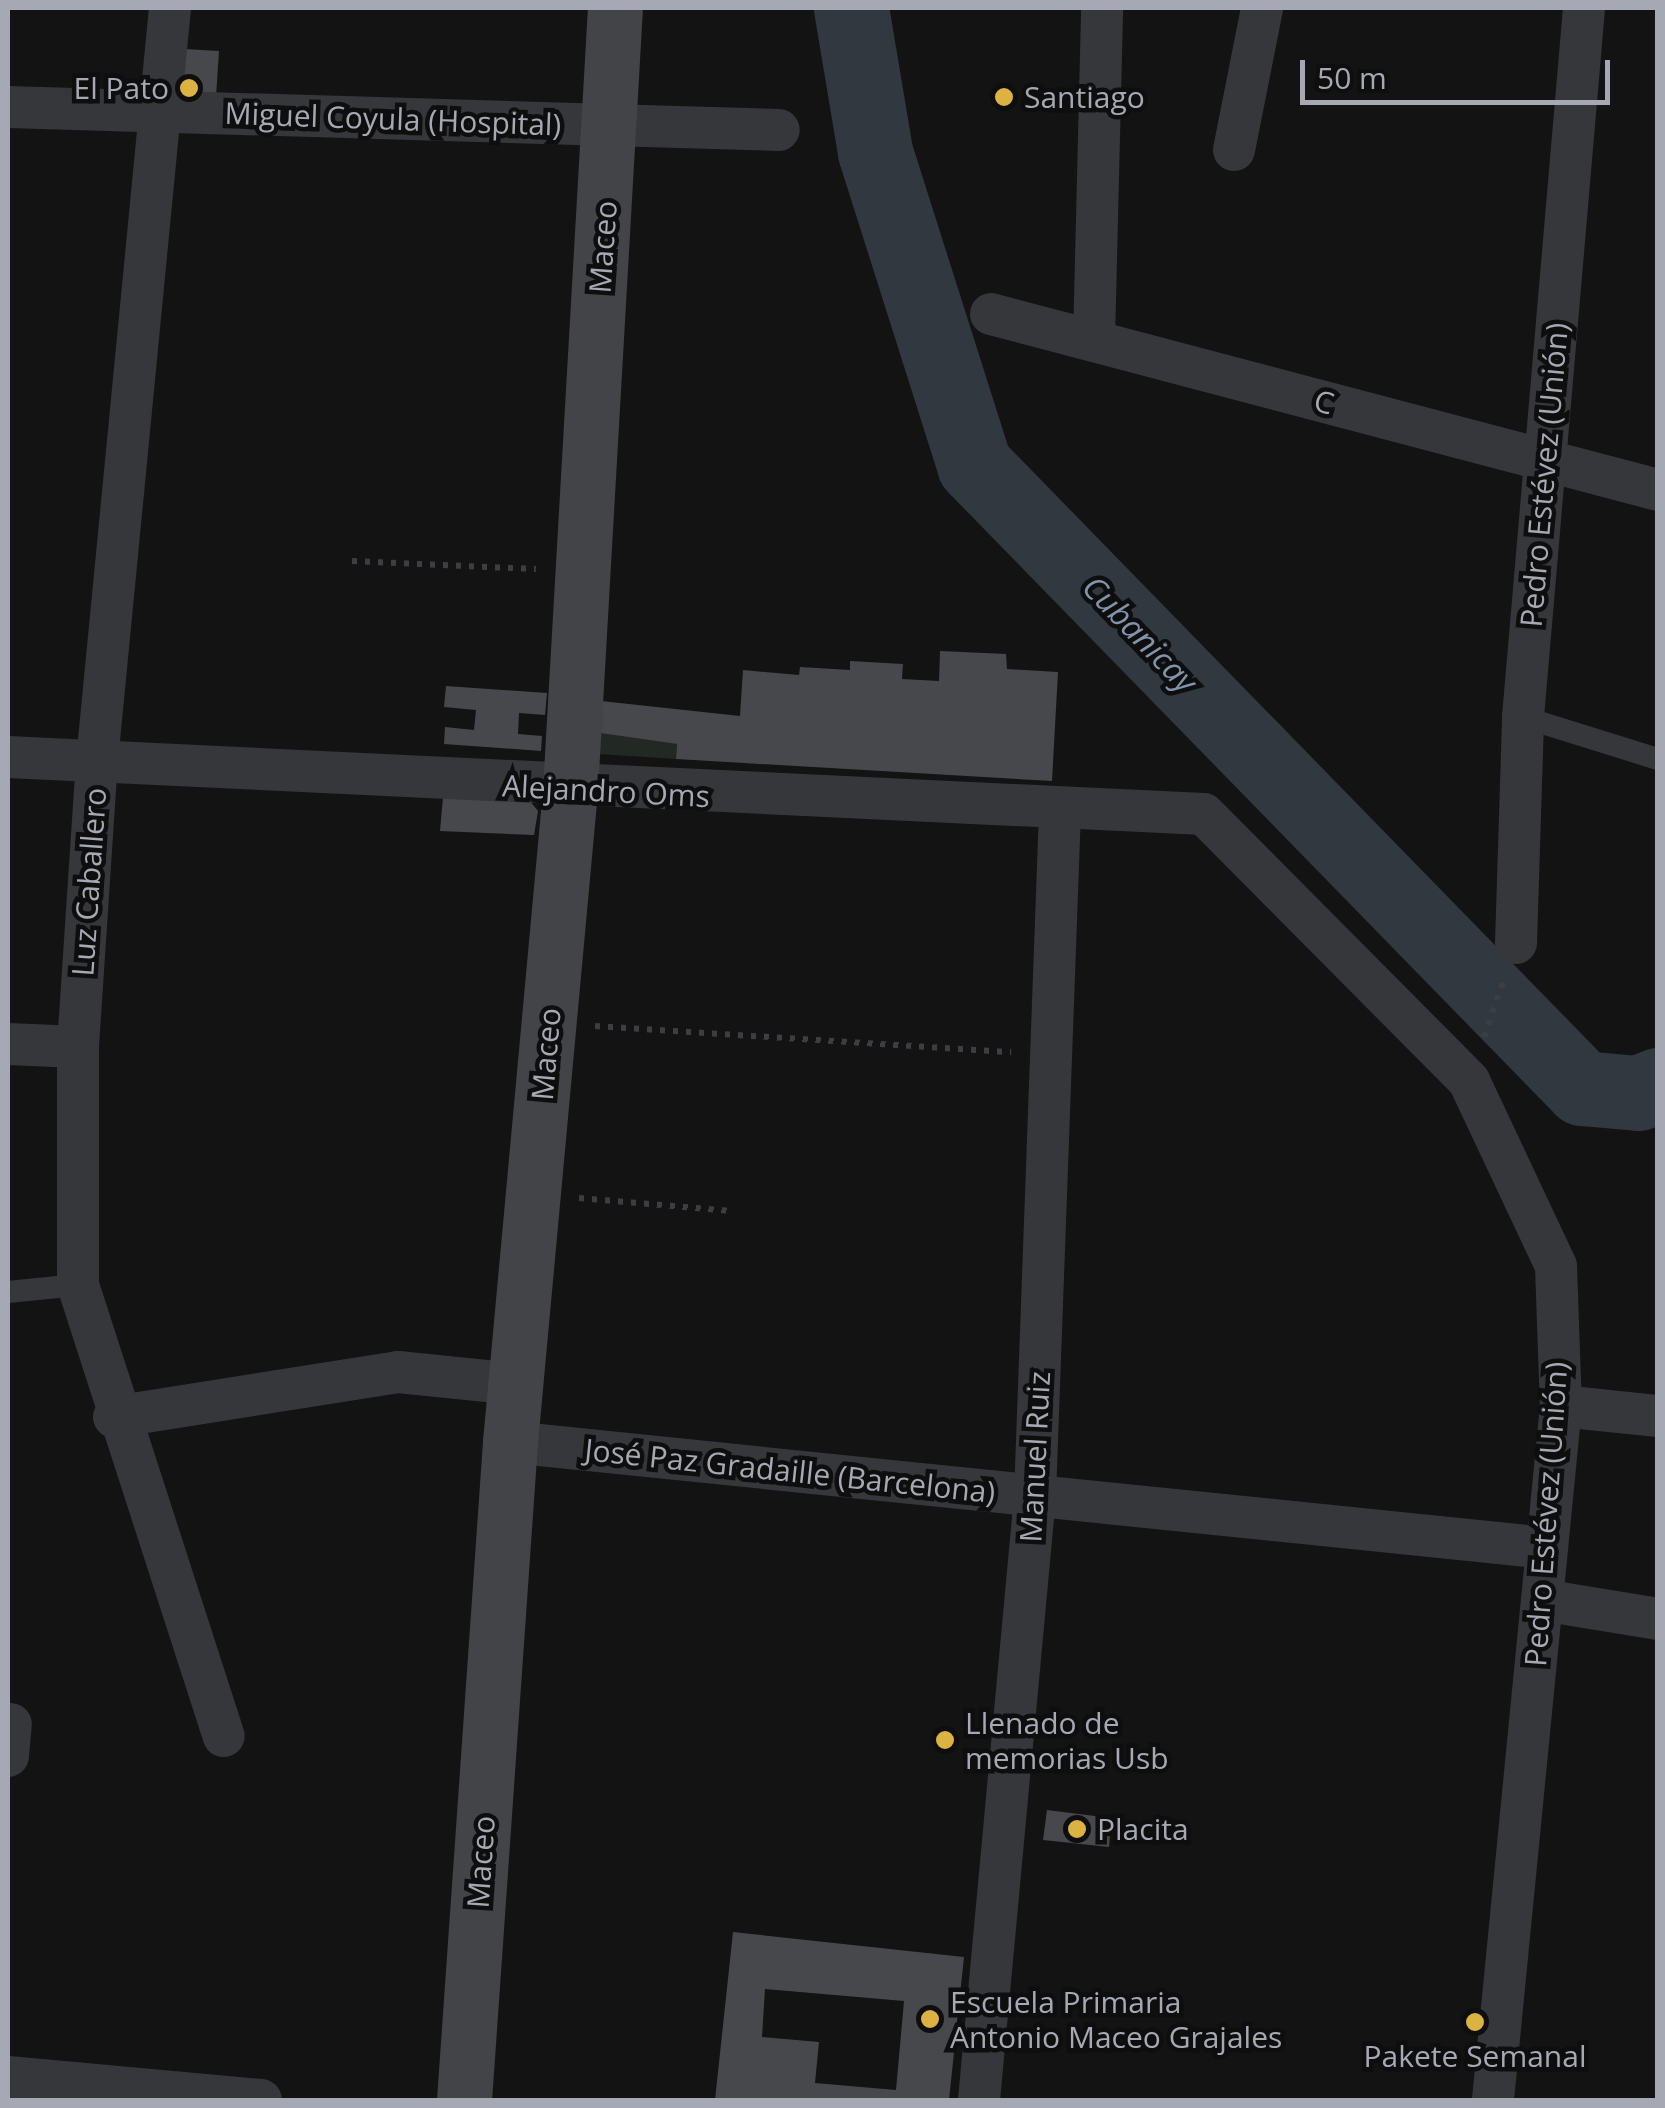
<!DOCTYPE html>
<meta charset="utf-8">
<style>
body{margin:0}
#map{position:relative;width:1665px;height:2108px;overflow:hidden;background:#131314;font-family:"Open Sans",sans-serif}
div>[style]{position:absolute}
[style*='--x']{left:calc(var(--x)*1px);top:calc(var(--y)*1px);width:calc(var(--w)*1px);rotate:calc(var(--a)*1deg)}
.green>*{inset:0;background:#222823}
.river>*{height:75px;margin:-37.5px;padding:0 37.5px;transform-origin:37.5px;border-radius:37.5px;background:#32383f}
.building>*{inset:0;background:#47484c}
.path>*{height:6px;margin-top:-3px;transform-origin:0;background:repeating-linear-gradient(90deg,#3c3e42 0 5px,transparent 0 13px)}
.service>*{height:22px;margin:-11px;padding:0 11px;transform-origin:11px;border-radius:11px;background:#36373b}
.minor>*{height:42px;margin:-21px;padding:0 21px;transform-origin:21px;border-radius:21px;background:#36373b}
.secondary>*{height:55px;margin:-27.5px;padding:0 27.5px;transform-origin:27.5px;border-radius:27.5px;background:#434448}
.dots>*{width:28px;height:28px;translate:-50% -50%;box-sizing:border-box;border:5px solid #0e0e0f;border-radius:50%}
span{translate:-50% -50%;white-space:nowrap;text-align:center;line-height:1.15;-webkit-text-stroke:9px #0e0e0f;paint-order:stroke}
.poi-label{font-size:30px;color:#a6a9b3}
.right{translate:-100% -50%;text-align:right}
.left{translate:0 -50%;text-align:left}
.street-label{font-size:30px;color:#a6a9b3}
.water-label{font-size:32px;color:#8194aa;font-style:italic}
.frame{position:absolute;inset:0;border:10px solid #a6a9b3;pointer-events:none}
.scale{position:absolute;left:1300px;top:60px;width:310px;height:45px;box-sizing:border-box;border:5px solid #a6a9b3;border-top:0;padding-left:12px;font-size:30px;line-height:35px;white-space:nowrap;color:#a6a9b3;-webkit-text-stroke:8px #0e0e0f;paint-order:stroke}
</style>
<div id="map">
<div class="green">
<div style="clip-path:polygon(600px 733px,677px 744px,676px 759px,598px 754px)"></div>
</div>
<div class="river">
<div style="--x:851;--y:8;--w:146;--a:80.5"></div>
<div style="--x:875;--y:152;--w:328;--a:72.4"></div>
<div style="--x:974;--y:465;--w:871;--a:45.7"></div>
<div style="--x:1582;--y:1088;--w:56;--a:5.1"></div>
<div style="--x:1638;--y:1093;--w:22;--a:-22"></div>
</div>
<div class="building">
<div style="clip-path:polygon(185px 49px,219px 51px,216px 97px,182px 95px)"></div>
<div style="clip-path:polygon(940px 651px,1006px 654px,1007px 669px,1058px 672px,1052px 781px,676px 759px,677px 744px,600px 733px,601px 701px,740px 716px,743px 670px,799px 675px,800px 667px,850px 670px,850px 661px,903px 664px,902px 679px,939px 681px)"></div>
<div style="clip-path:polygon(446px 686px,547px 693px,545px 715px,519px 713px,518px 734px,542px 736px,541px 751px,444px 744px,445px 727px,474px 730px,476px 710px,444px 707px)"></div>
<div style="clip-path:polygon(443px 797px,529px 800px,538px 811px,534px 835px,440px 831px)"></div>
<div style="clip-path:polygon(1047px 1810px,1111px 1818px,1109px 1847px,1043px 1840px)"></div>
<div style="clip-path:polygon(evenodd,733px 1932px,964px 1957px,949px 2100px,715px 2100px,733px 1932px,765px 1989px,904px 2001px,896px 2090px,815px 2083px,819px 2042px,762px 2037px,765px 1989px)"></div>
</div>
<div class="path">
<div style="--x:352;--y:561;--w:184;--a:2.5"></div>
<div style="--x:595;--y:1026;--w:417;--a:3.6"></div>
<div style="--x:1484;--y:1037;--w:58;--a:-70.9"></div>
<div style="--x:579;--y:1198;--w:153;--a:4.9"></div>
</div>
<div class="service">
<div style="--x:1523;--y:717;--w:141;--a:17.3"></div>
<div style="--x:8;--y:1292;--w:70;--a:-5.7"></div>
</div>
<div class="minor">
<div style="--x:170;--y:8;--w:756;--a:95.54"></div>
<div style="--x:97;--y:760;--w:288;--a:93.8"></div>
<div style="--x:78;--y:1047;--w:238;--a:90"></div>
<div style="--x:78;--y:1285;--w:474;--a:72.1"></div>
<div style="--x:8;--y:107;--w:771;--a:1.71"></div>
<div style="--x:1234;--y:150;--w:145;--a:-78.8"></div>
<div style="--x:991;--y:314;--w:690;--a:14.78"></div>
<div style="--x:1094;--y:341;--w:333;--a:-88.6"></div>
<div style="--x:8;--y:757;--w:1197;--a:2.73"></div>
<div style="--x:1204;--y:814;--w:376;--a:45.2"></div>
<div style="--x:1469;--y:1081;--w:204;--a:64.8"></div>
<div style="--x:1556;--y:1266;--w:140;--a:88"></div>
<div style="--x:1561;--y:1406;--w:697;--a:95.6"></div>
<div style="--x:1516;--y:943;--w:226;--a:-88.2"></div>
<div style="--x:1523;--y:717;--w:712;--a:-85.08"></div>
<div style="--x:8;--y:1044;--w:70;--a:2.5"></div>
<div style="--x:1561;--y:1406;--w:98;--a:5.9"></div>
<div style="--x:114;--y:1417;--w:288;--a:-9"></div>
<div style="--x:398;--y:1372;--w:119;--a:5.8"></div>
<div style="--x:510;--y:1442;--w:1042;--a:5.84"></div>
<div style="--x:1542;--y:1600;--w:118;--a:9.3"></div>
<div style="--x:8;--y:1756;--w:32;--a:-85"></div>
<div style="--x:8;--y:2077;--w:254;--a:5.2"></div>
<div style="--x:979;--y:2100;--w:607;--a:-84.7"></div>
<div style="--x:1035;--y:1496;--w:685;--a:-87.91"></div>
</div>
<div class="secondary">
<div style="--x:464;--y:2100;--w:660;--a:-86"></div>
<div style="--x:510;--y:1442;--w:655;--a:-84.74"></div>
<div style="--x:570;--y:790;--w:783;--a:-86.71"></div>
</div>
<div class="dots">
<div style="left:189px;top:88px;background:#dcb243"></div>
<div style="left:1004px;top:97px;background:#dcb243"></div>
<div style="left:945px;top:1740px;background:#dcb243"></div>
<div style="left:1077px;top:1829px;background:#dcb243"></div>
<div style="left:930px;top:2019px;background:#dcb243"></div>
<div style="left:1475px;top:2022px;background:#dcb243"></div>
</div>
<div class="poi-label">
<span class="right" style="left:169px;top:88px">El Pato</span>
<span class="left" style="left:1024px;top:97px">Santiago</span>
<span class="left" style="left:965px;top:1740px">Llenado de<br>memorias Usb</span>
<span class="left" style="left:1097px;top:1829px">Placita</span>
<span class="left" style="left:950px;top:2019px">Escuela Primaria<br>Antonio Maceo Grajales</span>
<span style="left:1475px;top:2056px">Pakete Semanal</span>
</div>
<div class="street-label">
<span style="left:393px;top:119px;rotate:2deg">Miguel Coyula (Hospital)</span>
<span style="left:603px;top:247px;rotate:-86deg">Maceo</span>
<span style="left:1324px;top:402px;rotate:15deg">C</span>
<span style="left:1544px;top:475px;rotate:-85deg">Pedro Estévez (Unión)</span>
<span style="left:606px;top:791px;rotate:3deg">Alejandro Oms</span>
<span style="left:89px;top:882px;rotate:-86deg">Luz Caballero</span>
<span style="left:546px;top:1054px;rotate:-85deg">Maceo</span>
<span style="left:1035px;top:1457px;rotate:-87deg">Manuel Ruiz</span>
<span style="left:790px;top:1471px;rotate:6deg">José Paz Gradaille (Barcelona)</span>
<span style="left:1546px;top:1514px;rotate:-86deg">Pedro Estévez (Unión)</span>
<span style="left:481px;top:1862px;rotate:-86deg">Maceo</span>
</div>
<div class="water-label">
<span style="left:1140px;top:634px;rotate:46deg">Cubanicay</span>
</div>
<div class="frame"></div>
<div class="scale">50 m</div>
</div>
